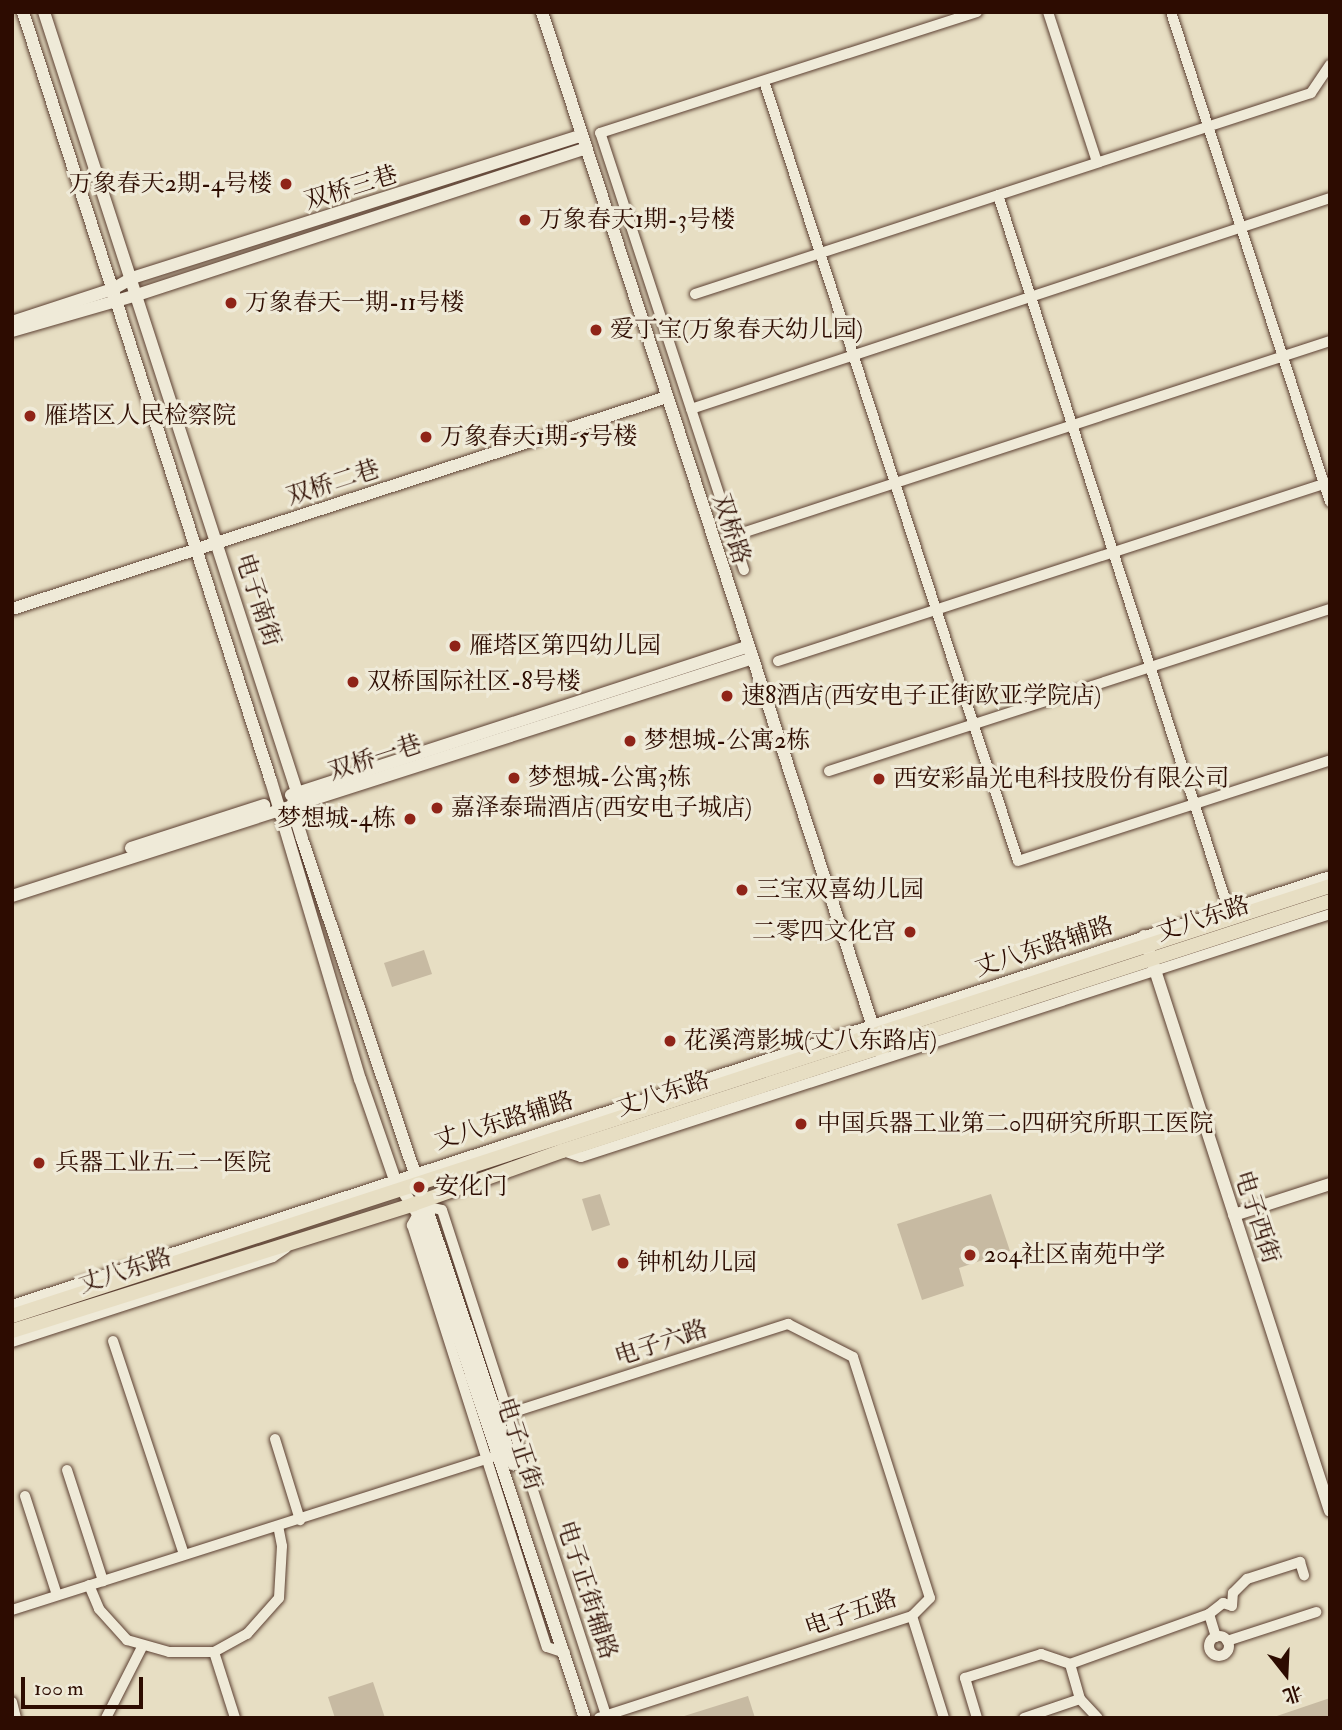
<!DOCTYPE html>
<meta charset="utf-8">
<style>
body{margin:0}
#map{position:relative;width:1342px;height:1730px;overflow:hidden;background:#e7dec3;font-family:"IM FELL Double Pica","Noto Serif SC",serif}
div>[style]{position:absolute}
[style*='--x']{left:calc(var(--x)*1px);top:calc(var(--y)*1px);width:calc(var(--w)*1px);rotate:calc(var(--a)*1deg)}
.green>*{inset:0;background:#c7baa2}
.roads{filter:drop-shadow(0 0 2px #5c4032) drop-shadow(0 0 2px #5c4032)}
.street>*{height:10px;margin:-5px;padding:0 5px;transform-origin:5px;border-radius:5px;background:#efead8}
.street>.ring{margin:-5px;padding:0;box-sizing:content-box;background:none;border:10px solid #efead8;border-radius:50%}
.secondary>*{height:12px;margin:-6px;padding:0 6px;transform-origin:6px;border-radius:6px;background:#efead8}
.primary>*{height:14px;margin:-7px;padding:0 7px;transform-origin:7px;border-radius:7px;background:#e7dec3}
.dots>*{width:19px;height:19px;translate:-50% -50%;box-sizing:border-box;border:4px solid #efead8;border-radius:50%}
span{translate:-50% -50%;white-space:nowrap;text-align:center;line-height:1.15;-webkit-text-stroke:6px #efead8;paint-order:stroke}
.poi-label{font-size:24px;color:#2d0c01}
.right{translate:-100% -50%;text-align:right}
.left{translate:0 -50%;text-align:left}
.street-label{font-size:24px;color:#2d0c01}
.frame{position:absolute;inset:0;border:14px solid #2d0c01;pointer-events:none}
.north{position:absolute;left:1251px;top:1639px;width:70px;height:70px;-webkit-text-stroke:5px #efead8;paint-order:stroke;rotate:162deg;font-size:19px;font-weight:700;line-height:28px;text-align:center;color:#2d0c01}
.north::after{content:'';display:block;margin:auto;width:24px;height:32px;background:#2d0c01;clip-path:polygon(50% 0,100% 100%,50% 72%,0 100%)}
.scale{position:absolute;left:21px;top:1677px;width:122px;height:32px;box-sizing:border-box;border:4px solid #2d0c01;border-top:0;padding-left:9px;font-size:21px;line-height:24px;white-space:nowrap;color:#2d0c01;-webkit-text-stroke:5px #efead8;paint-order:stroke}
</style>
<div id="map">
<div class="green">
<div style="clip-path:polygon(424px 950px,432px 974px,392px 987px,384px 963px)"></div>
<div style="clip-path:polygon(600px 1194px,610px 1225px,592px 1231px,582px 1199px)"></div>
<div style="clip-path:polygon(991px 1194px,1010px 1251px,959px 1268px,964px 1286px,922px 1300px,897px 1224px)"></div>
<div style="clip-path:polygon(373px 1682px,385px 1718px,335px 1718px,328px 1697px)"></div>
<div style="clip-path:polygon(748px 1696px,755px 1718px,681px 1718px,681px 1717px)"></div>
<div style="clip-path:polygon(1330px 1698px,1330px 1718px,1271px 1718px)"></div>
</div>
<div class="roads">
<div class="street">
<div style="--x:1048;--y:12;--w:158;--a:71.9"></div>
<div style="--x:1171;--y:12;--w:515;--a:72.02"></div>
<div style="--x:764;--y:81;--w:820;--a:71.96"></div>
<div style="--x:1018;--y:861;--w:328;--a:-17.9"></div>
<div style="--x:998;--y:195;--w:756;--a:72.12"></div>
<div style="--x:695;--y:294;--w:648;--a:-18.07"></div>
<div style="--x:1311;--y:93;--w:34;--a:-56"></div>
<div style="--x:691;--y:409;--w:673;--a:-18.27"></div>
<div style="--x:733;--y:536;--w:628;--a:-18.09"></div>
<div style="--x:744;--y:570;--w:460;--a:-108.2"></div>
<div style="--x:600;--y:133;--w:396;--a:-17.8"></div>
<div style="--x:778;--y:661;--w:580;--a:-17.97"></div>
<div style="--x:829;--y:771;--w:527;--a:-17.92"></div>
<div style="--x:563;--y:1151;--w:19;--a:18"></div>
<div style="--x:581;--y:1157;--w:787;--a:-17.97"></div>
<div style="--x:429;--y:1207;--w:13;--a:13"></div>
<div style="--x:442;--y:1210;--w:531;--a:72.01"></div>
<div style="--x:418;--y:1214;--w:13;--a:119"></div>
<div style="--x:412;--y:1225;--w:443;--a:72.3"></div>
<div style="--x:547;--y:1647;--w:19;--a:18"></div>
<div style="--x:12;--y:1305;--w:1386;--a:-18.03"></div>
<div style="--x:113;--y:1341;--w:225;--a:71.6"></div>
<div style="--x:12;--y:1342;--w:274;--a:-18"></div>
<div style="--x:273;--y:1257;--w:16;--a:-35"></div>
<div style="--x:498;--y:1417;--w:305;--a:-17.8"></div>
<div style="--x:788;--y:1324;--w:73;--a:26.9"></div>
<div style="--x:853;--y:1357;--w:253;--a:72.3"></div>
<div style="--x:930;--y:1598;--w:25;--a:135"></div>
<div style="--x:912;--y:1616;--w:329;--a:162"></div>
<div style="--x:275;--y:1439;--w:85;--a:72.8"></div>
<div style="--x:67;--y:1470;--w:117;--a:72"></div>
<div style="--x:25;--y:1496;--w:104;--a:72.1"></div>
<div style="--x:89;--y:1585;--w:26;--a:67"></div>
<div style="--x:99;--y:1609;--w:42;--a:47.9"></div>
<div style="--x:127;--y:1640;--w:44;--a:15.9"></div>
<div style="--x:169;--y:1652;--w:45;--a:0"></div>
<div style="--x:214;--y:1652;--w:38;--a:-29"></div>
<div style="--x:247;--y:1634;--w:48;--a:-48.4"></div>
<div style="--x:279;--y:1598;--w:52;--a:-86.7"></div>
<div style="--x:282;--y:1546;--w:20;--a:-101"></div>
<div style="--x:12;--y:1610;--w:514;--a:-17.66"></div>
<div style="--x:1209;--y:1614;--w:24;--a:73"></div>
<div style="--x:912;--y:1616;--w:107;--a:72.6"></div>
<div class="ring" style="left:1209px;top:1636px;width:10px;height:10px"></div>
<div style="--x:1227;--y:1641;--w:94;--a:-18"></div>
<div style="--x:214;--y:1652;--w:69;--a:72.3"></div>
<div style="--x:1070;--y:1664;--w:148;--a:-19.8"></div>
<div style="--x:1209;--y:1614;--w:18;--a:-38"></div>
<div style="--x:1223;--y:1603;--w:9;--a:18"></div>
<div style="--x:1232;--y:1606;--w:13;--a:-86"></div>
<div style="--x:1233;--y:1593;--w:20;--a:-45"></div>
<div style="--x:1247;--y:1579;--w:56;--a:-17.8"></div>
<div style="--x:1300;--y:1562;--w:14;--a:73"></div>
<div style="--x:12;--y:1702;--w:16;--a:76"></div>
<div style="--x:106;--y:1718;--w:80;--a:-63.1"></div>
<div style="--x:977;--y:1718;--w:42;--a:-106.7"></div>
<div style="--x:965;--y:1678;--w:80;--a:-17.5"></div>
<div style="--x:1041;--y:1654;--w:31;--a:19"></div>
<div style="--x:1070;--y:1664;--w:36;--a:74"></div>
<div style="--x:1080;--y:1699;--w:26;--a:47"></div>
<div style="--x:1024;--y:1718;--w:59;--a:-18.7"></div>
</div>
<div class="secondary">
<div style="--x:23;--y:12;--w:808;--a:72.13"></div>
<div style="--x:271;--y:781;--w:311;--a:73.4"></div>
<div style="--x:360;--y:1079;--w:104;--a:70.9"></div>
<div style="--x:394;--y:1177;--w:44;--a:57"></div>
<div style="--x:418;--y:1214;--w:531;--a:71.67"></div>
<div style="--x:44;--y:12;--w:820;--a:72.03"></div>
<div style="--x:297;--y:792;--w:15;--a:110"></div>
<div style="--x:292;--y:806;--w:34;--a:73"></div>
<div style="--x:302;--y:839;--w:660;--a:71.35"></div>
<div style="--x:542;--y:12;--w:1099;--a:71.93"></div>
<div style="--x:12;--y:322;--w:106;--a:-18.1"></div>
<div style="--x:113;--y:289;--w:22;--a:-30"></div>
<div style="--x:132;--y:278;--w:472;--a:-17.6"></div>
<div style="--x:12;--y:331;--w:130;--a:-16.1"></div>
<div style="--x:137;--y:295;--w:472;--a:-18.1"></div>
<div style="--x:12;--y:609;--w:688;--a:-17.93"></div>
<div style="--x:291;--y:795;--w:478;--a:-18"></div>
<div style="--x:131;--y:848;--w:140;--a:-17.9"></div>
<div style="--x:12;--y:896;--w:775;--a:-17.8"></div>
<div style="--x:1144;--y:936;--w:604;--a:72.07"></div>
<div style="--x:1234;--y:1215;--w:101;--a:-17.9"></div>
</div>
<div class="primary">
<div style="--x:12;--y:1316;--w:1386;--a:-18.07"></div>
<div style="--x:12;--y:1331;--w:422;--a:-17.5"></div>
<div style="--x:414;--y:1204;--w:157;--a:-19.7"></div>
<div style="--x:562;--y:1151;--w:808;--a:-18.03"></div>
</div>
</div>
<div class="dots">
<div style="left:286px;top:184px;background:#8f2418"></div>
<div style="left:525px;top:220px;background:#8f2418"></div>
<div style="left:231px;top:303px;background:#8f2418"></div>
<div style="left:596px;top:330px;background:#8f2418"></div>
<div style="left:30px;top:416px;background:#8f2418"></div>
<div style="left:426px;top:437px;background:#8f2418"></div>
<div style="left:455px;top:646px;background:#8f2418"></div>
<div style="left:353px;top:682px;background:#8f2418"></div>
<div style="left:727px;top:696px;background:#8f2418"></div>
<div style="left:630px;top:741px;background:#8f2418"></div>
<div style="left:514px;top:778px;background:#8f2418"></div>
<div style="left:879px;top:779px;background:#8f2418"></div>
<div style="left:437px;top:808px;background:#8f2418"></div>
<div style="left:410px;top:819px;background:#8f2418"></div>
<div style="left:742px;top:890px;background:#8f2418"></div>
<div style="left:910px;top:932px;background:#8f2418"></div>
<div style="left:670px;top:1041px;background:#8f2418"></div>
<div style="left:801px;top:1124px;background:#8f2418"></div>
<div style="left:39px;top:1163px;background:#8f2418"></div>
<div style="left:419px;top:1187px;background:#8f2418"></div>
<div style="left:970px;top:1255px;background:#8f2418"></div>
<div style="left:623px;top:1263px;background:#8f2418"></div>
</div>
<div class="poi-label">
<span class="right" style="left:272px;top:184px">万象春天2期-4号楼</span>
<span class="left" style="left:539px;top:220px">万象春天1期-3号楼</span>
<span class="left" style="left:245px;top:303px">万象春天一期-11号楼</span>
<span class="left" style="left:610px;top:330px">爱丁宝(万象春天幼儿园)</span>
<span class="left" style="left:44px;top:416px">雁塔区人民检察院</span>
<span class="left" style="left:440px;top:437px">万象春天1期-5号楼</span>
<span class="left" style="left:469px;top:646px">雁塔区第四幼儿园</span>
<span class="left" style="left:367px;top:682px">双桥国际社区-8号楼</span>
<span class="left" style="left:741px;top:696px">速8酒店(西安电子正街欧亚学院店)</span>
<span class="left" style="left:644px;top:741px">梦想城-公寓2栋</span>
<span class="left" style="left:528px;top:778px">梦想城-公寓3栋</span>
<span class="left" style="left:893px;top:779px">西安彩晶光电科技股份有限公司</span>
<span class="left" style="left:451px;top:808px">嘉泽泰瑞酒店(西安电子城店)</span>
<span class="right" style="left:396px;top:819px">梦想城-4栋</span>
<span class="left" style="left:756px;top:890px">三宝双喜幼儿园</span>
<span class="right" style="left:896px;top:932px">二零四文化宫</span>
<span class="left" style="left:684px;top:1041px">花溪湾影城(丈八东路店)</span>
<span class="left" style="left:817px;top:1124px">中国兵器工业第二0四研究所职工医院</span>
<span class="left" style="left:55px;top:1163px">兵器工业五二一医院</span>
<span class="left" style="left:435px;top:1187px">安化门</span>
<span class="left" style="left:984px;top:1255px">204社区南苑中学</span>
<span class="left" style="left:637px;top:1263px">钟机幼儿园</span>
</div>
<div class="street-label">
<span style="left:351px;top:188px;rotate:-17deg">双桥三巷</span>
<span style="left:333px;top:483px;rotate:-18deg">双桥二巷</span>
<span style="left:731px;top:529px;rotate:72deg">双桥路</span>
<span style="left:258px;top:600px;rotate:72deg">电子南街</span>
<span style="left:375px;top:758px;rotate:-18deg">双桥一巷</span>
<span style="left:1203px;top:919px;rotate:-18deg">丈八东路</span>
<span style="left:1044px;top:947px;rotate:-18deg">丈八东路辅路</span>
<span style="left:663px;top:1094px;rotate:-18deg">丈八东路</span>
<span style="left:504px;top:1121px;rotate:-17deg">丈八东路辅路</span>
<span style="left:1257px;top:1217px;rotate:72deg">电子西街</span>
<span style="left:125px;top:1271px;rotate:-18deg">丈八东路</span>
<span style="left:661px;top:1343px;rotate:-18deg">电子六路</span>
<span style="left:519px;top:1444px;rotate:72deg">电子正街</span>
<span style="left:587px;top:1590px;rotate:72deg">电子正街辅路</span>
<span style="left:851px;top:1613px;rotate:-19deg">电子五路</span>
</div>
<div class="frame"></div>
<div class="north">北</div>
<div class="scale">100 m</div>
</div>
